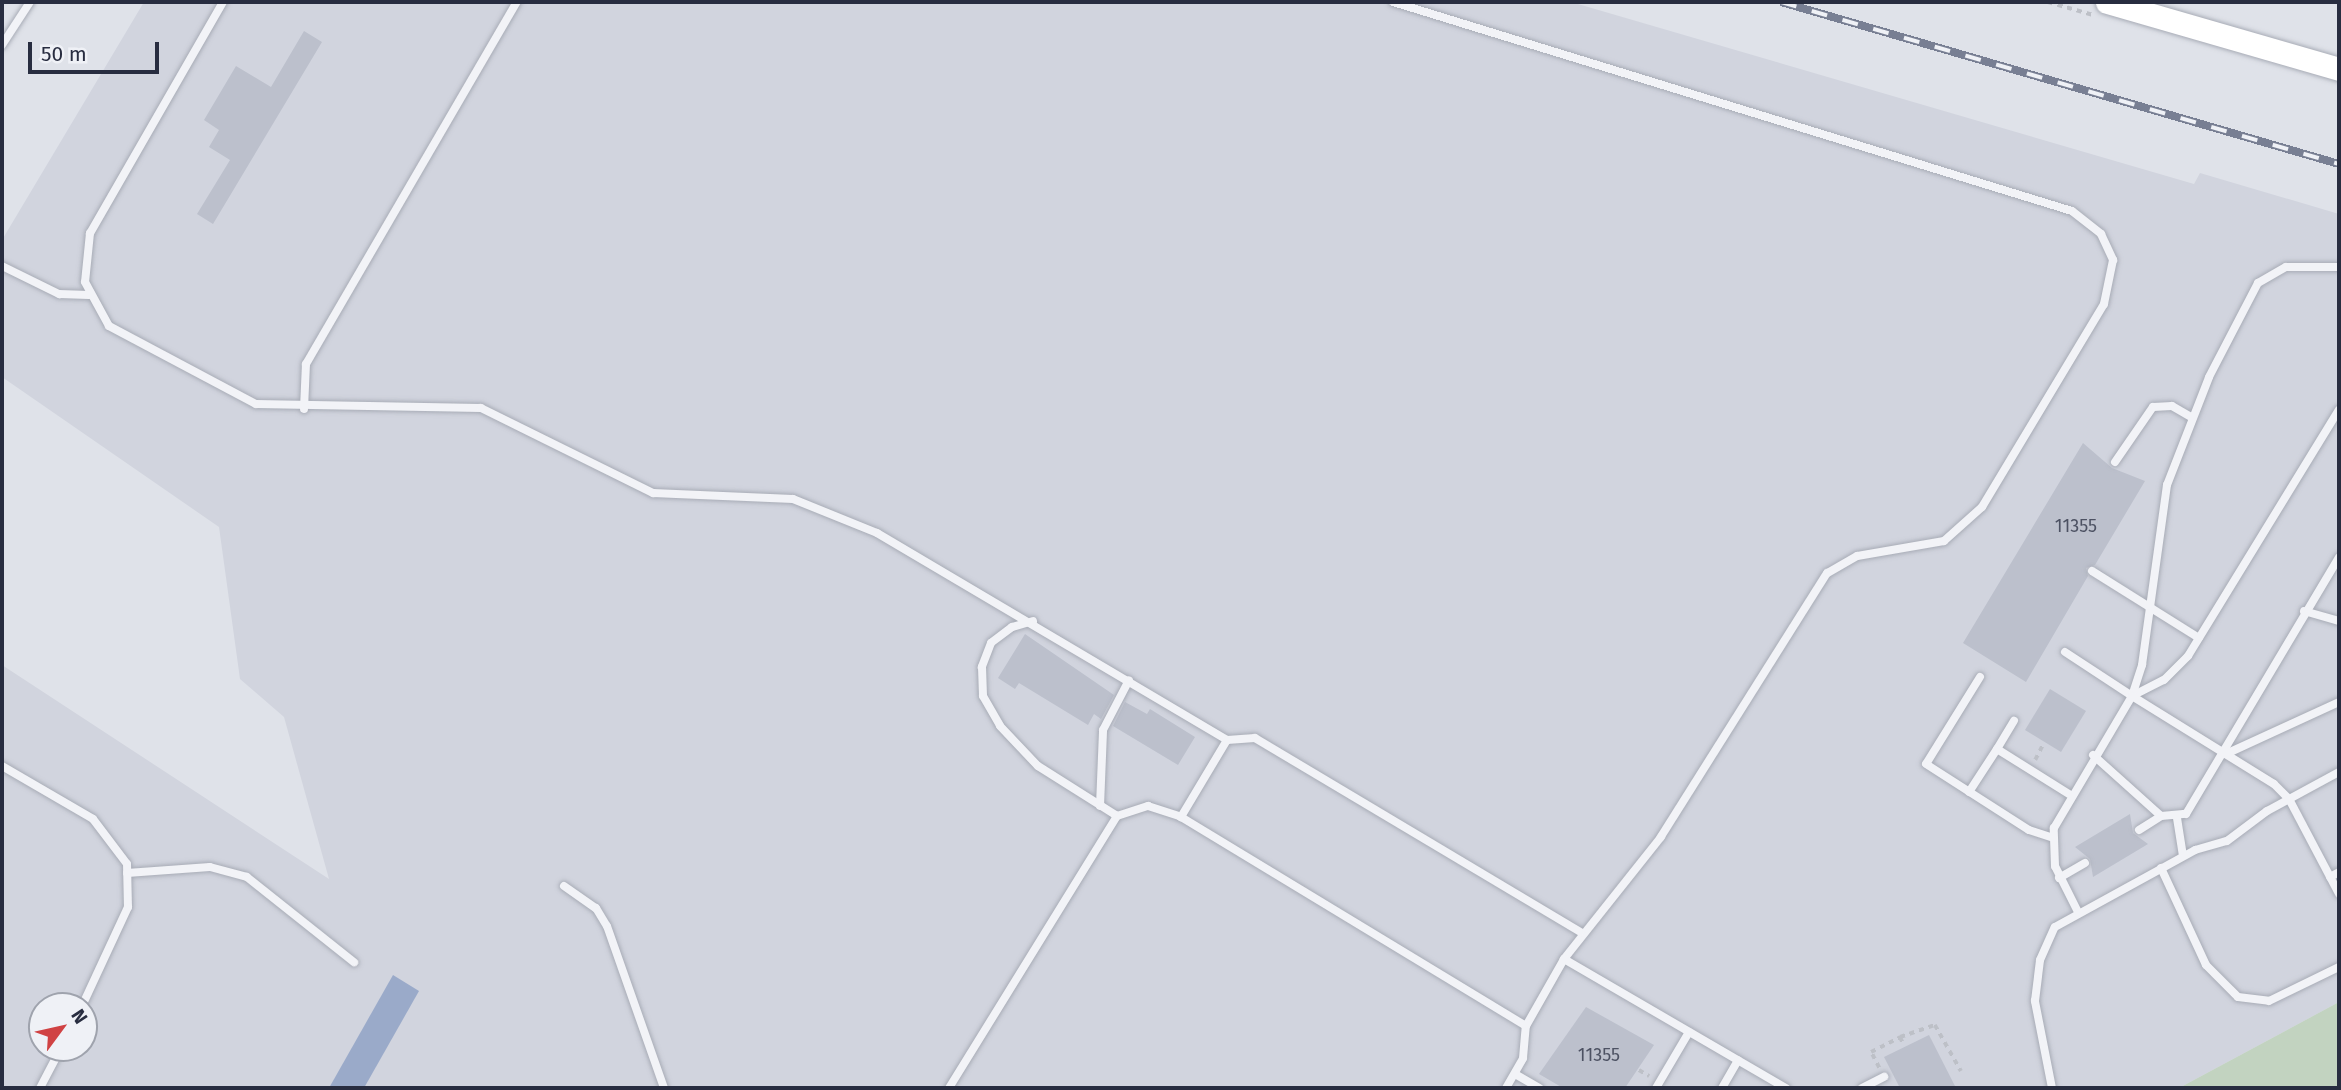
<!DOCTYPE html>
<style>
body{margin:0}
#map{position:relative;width:2341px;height:1090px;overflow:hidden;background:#dfe2e9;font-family:"Fira Sans",sans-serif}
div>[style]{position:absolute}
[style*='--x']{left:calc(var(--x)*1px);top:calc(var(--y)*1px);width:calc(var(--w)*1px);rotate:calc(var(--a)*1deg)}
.built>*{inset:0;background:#d1d4de}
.green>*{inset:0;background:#c2d3c0}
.water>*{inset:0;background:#9aaac9}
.building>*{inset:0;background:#bcc0cc}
.path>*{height:3.5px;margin-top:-1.75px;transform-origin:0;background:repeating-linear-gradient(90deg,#bdc0c7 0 5px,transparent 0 10px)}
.roads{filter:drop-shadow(0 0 2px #a8acb6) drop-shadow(0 0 2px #a8acb6)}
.lane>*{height:8px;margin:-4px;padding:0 4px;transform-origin:4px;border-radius:4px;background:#f2f3f7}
.secondary>*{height:23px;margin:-11.5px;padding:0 11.5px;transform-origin:11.5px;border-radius:11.5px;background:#fff}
.rail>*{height:8px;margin-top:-4px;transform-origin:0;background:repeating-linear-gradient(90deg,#eff1f6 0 16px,#787f93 0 32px);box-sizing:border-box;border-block:2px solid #787f93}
span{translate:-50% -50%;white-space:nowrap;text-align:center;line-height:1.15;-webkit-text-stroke:5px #eff1f6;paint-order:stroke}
.number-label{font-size:18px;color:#4d5263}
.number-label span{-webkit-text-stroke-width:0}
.frame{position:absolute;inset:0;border:4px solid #282d40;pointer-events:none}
.north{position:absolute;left:28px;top:992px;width:70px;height:70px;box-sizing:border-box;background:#eff1f6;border:2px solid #9fa3ad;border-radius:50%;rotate:57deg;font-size:19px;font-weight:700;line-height:28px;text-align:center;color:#282d40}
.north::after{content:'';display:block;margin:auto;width:24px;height:32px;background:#d04243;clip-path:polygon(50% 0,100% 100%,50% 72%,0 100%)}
.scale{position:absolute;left:28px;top:42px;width:131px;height:32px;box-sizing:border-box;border:4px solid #282d40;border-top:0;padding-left:9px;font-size:21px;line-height:24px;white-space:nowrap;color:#282d40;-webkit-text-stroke:5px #eff1f6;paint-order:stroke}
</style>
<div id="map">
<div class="built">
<div style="clip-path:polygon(evenodd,144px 2px,1571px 2px,2194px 184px,2200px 173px,2339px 214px,2339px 1002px,2179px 1088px,2px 1088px,2px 665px,329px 879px,284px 717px,240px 679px,219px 527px,2px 377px,2px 240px,144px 2px,42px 1006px,84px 1006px,84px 1048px,42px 1048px,42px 1006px)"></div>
</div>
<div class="green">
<div style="clip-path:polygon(2339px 1002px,2339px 1088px,2179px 1088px)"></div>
</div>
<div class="water">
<div style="clip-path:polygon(393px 975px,419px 991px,364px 1088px,329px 1088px)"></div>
</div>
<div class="building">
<div style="clip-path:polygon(304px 31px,322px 42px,213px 224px,197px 214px,230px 160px,209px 147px,219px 130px,204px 120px,236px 66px,271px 87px)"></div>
<div style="clip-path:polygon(2083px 443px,2112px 468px,2145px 481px,2095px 565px,2086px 568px,2088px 576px,2026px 682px,1963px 643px)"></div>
<div style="clip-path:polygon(1025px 634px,1114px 695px,1101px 719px,1094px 714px,1088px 725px,1019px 683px,1015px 689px,998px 678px)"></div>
<div style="clip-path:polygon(2050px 689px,2086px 711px,2061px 752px,2025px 730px)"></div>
<div style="clip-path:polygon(1125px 702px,1147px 714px,1150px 709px,1195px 737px,1178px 765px,1113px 726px)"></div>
<div style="clip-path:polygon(2130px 814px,2133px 833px,2148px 844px,2093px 877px,2090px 859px,2075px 847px)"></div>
<div style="clip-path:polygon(1586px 1007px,1654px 1045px,1625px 1088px,1563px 1088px,1539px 1074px)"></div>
<div style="clip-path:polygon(1929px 1035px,1956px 1088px,1900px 1088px,1884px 1057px)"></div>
</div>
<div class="path">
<div style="--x:2048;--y:2;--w:47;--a:16.1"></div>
<div style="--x:2035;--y:760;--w:16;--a:-63"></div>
<div style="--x:1900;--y:1037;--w:37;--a:-19"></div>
<div style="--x:1935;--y:1025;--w:53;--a:60.5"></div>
<div style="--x:1879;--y:1068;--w:18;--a:-117"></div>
<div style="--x:1871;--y:1052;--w:33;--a:-27"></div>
<div style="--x:1900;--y:1037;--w:7;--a:63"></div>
<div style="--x:1639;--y:1070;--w:12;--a:31"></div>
</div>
<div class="roads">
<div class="lane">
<div style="--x:223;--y:2;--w:267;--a:119.9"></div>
<div style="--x:90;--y:233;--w:49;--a:95.8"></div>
<div style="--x:85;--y:282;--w:50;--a:61.4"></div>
<div style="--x:109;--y:326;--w:166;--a:28"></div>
<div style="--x:256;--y:404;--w:225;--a:1"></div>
<div style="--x:481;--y:408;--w:192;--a:26.3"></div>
<div style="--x:653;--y:493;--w:140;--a:2.5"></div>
<div style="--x:793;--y:499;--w:91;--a:22"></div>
<div style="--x:877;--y:533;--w:407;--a:30.6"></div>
<div style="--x:1227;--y:740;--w:90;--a:120.9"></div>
<div style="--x:1181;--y:817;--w:403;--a:31.2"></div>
<div style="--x:1393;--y:2;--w:710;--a:17.11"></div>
<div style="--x:2072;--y:211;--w:37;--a:38"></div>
<div style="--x:2101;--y:234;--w:29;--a:65"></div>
<div style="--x:2113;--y:260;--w:45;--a:101.6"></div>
<div style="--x:2104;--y:304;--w:237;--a:121"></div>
<div style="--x:1982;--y:507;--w:51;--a:138.2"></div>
<div style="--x:1944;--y:541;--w:88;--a:170.2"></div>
<div style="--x:1857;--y:556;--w:34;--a:150"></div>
<div style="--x:1827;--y:573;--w:312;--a:122.2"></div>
<div style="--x:1661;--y:837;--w:156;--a:128.5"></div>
<div style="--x:2;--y:45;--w:51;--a:-56.9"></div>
<div style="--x:2;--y:266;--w:64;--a:26.2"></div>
<div style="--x:59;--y:294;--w:30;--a:2"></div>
<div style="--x:304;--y:409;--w:45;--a:-87.5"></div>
<div style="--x:306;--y:364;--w:419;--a:-59.8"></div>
<div style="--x:2115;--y:462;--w:67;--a:-55.4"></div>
<div style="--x:2153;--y:407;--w:19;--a:-3"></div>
<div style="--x:2172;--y:406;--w:22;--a:30"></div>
<div style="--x:2092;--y:571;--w:126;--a:32.1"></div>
<div style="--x:2304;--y:611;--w:36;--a:16"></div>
<div style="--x:1033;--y:621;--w:22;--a:164"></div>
<div style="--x:1012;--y:627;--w:26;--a:143"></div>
<div style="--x:991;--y:643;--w:26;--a:111"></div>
<div style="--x:982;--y:667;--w:29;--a:88"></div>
<div style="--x:983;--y:696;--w:34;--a:60"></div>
<div style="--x:1000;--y:726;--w:55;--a:46.5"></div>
<div style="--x:1038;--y:766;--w:93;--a:32.3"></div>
<div style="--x:2065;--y:652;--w:80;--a:33.3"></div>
<div style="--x:1980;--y:677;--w:102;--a:121.8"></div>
<div style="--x:1926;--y:764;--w:122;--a:32.7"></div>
<div style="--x:2029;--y:830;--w:25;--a:18"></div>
<div style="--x:2132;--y:696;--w:33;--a:-72"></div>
<div style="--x:2142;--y:665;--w:182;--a:-82.1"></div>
<div style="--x:2167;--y:485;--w:116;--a:-68.7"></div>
<div style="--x:2209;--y:377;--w:106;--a:-62.5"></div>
<div style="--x:2258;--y:283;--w:32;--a:-30"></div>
<div style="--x:2286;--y:267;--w:53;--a:0"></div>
<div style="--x:2132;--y:696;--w:36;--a:-27"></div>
<div style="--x:2164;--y:680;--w:34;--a:-45"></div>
<div style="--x:2188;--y:656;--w:289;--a:-58.5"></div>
<div style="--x:1227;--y:740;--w:28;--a:-4"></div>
<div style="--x:1255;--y:738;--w:379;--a:30.8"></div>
<div style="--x:1997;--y:749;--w:33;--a:-59"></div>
<div style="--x:2228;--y:753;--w:122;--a:-24.7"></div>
<div style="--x:2093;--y:755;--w:91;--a:41.9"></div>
<div style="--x:2161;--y:816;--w:25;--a:-5"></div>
<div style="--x:2186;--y:814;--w:299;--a:-59.2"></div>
<div style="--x:2;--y:766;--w:105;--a:30.2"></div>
<div style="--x:93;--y:819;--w:56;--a:52.9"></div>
<div style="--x:127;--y:864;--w:43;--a:88.7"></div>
<div style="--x:128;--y:907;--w:109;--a:114.9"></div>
<div style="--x:1969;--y:792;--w:51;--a:-56.9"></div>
<div style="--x:1997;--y:749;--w:85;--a:32"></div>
<div style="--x:1100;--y:806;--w:76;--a:-87.7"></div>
<div style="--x:1103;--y:730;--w:56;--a:-62.5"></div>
<div style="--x:2177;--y:818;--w:38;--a:81"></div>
<div style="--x:2139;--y:830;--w:26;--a:-32"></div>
<div style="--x:2161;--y:868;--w:107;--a:65.1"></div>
<div style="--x:2206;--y:965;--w:45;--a:45"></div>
<div style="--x:2238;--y:997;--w:31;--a:7"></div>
<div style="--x:2269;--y:1001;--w:78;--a:-25.9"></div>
<div style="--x:127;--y:873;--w:83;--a:-4.1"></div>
<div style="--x:210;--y:867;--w:38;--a:15"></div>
<div style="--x:247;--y:877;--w:137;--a:38.5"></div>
<div style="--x:2330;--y:877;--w:10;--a:-29"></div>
<div style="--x:2059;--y:878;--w:30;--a:-30"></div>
<div style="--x:564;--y:886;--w:39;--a:35"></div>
<div style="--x:596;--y:908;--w:21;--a:59"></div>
<div style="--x:607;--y:926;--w:172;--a:70.6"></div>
<div style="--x:2078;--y:912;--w:51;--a:-116.6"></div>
<div style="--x:2055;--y:866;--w:38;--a:-92"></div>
<div style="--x:2054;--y:828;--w:153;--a:-59.4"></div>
<div style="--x:2132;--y:696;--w:167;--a:31.8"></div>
<div style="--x:2274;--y:784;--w:21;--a:45"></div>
<div style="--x:2289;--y:799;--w:107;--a:62.2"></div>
<div style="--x:1515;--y:1074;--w:28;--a:30"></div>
<div style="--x:40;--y:1088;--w:45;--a:-62.3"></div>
<div style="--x:949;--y:1088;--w:320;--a:-58.3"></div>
<div style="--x:1117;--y:816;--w:33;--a:-18"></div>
<div style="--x:1148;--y:806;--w:35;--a:18"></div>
<div style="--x:1506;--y:1088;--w:34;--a:-60"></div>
<div style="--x:1523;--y:1058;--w:32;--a:-85"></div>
<div style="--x:1526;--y:1026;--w:77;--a:-60.4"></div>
<div style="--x:1564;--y:959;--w:257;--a:30.2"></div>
<div style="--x:1656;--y:1088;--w:65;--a:-59.5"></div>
<div style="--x:1722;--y:1088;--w:32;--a:-60"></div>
<div style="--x:1862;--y:1088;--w:25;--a:-27"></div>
<div style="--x:2052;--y:1088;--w:89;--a:-101.1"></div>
<div style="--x:2035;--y:1001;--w:41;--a:-83"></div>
<div style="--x:2040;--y:960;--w:36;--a:-66"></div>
<div style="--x:2055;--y:927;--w:160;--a:-28.8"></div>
<div style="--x:2195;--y:850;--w:33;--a:-16"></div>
<div style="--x:2227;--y:841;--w:50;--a:-36.9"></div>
<div style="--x:2267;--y:811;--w:82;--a:-28.4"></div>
</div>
<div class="secondary">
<div style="--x:2107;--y:2;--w:241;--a:16.1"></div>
</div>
</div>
<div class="rail">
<div style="--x:1781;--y:2;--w:581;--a:16.19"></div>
</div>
<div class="number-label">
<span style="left:2076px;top:526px">11355</span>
<span style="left:1599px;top:1055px">11355</span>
</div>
<div class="frame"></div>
<div class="north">N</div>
<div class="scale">50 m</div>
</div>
